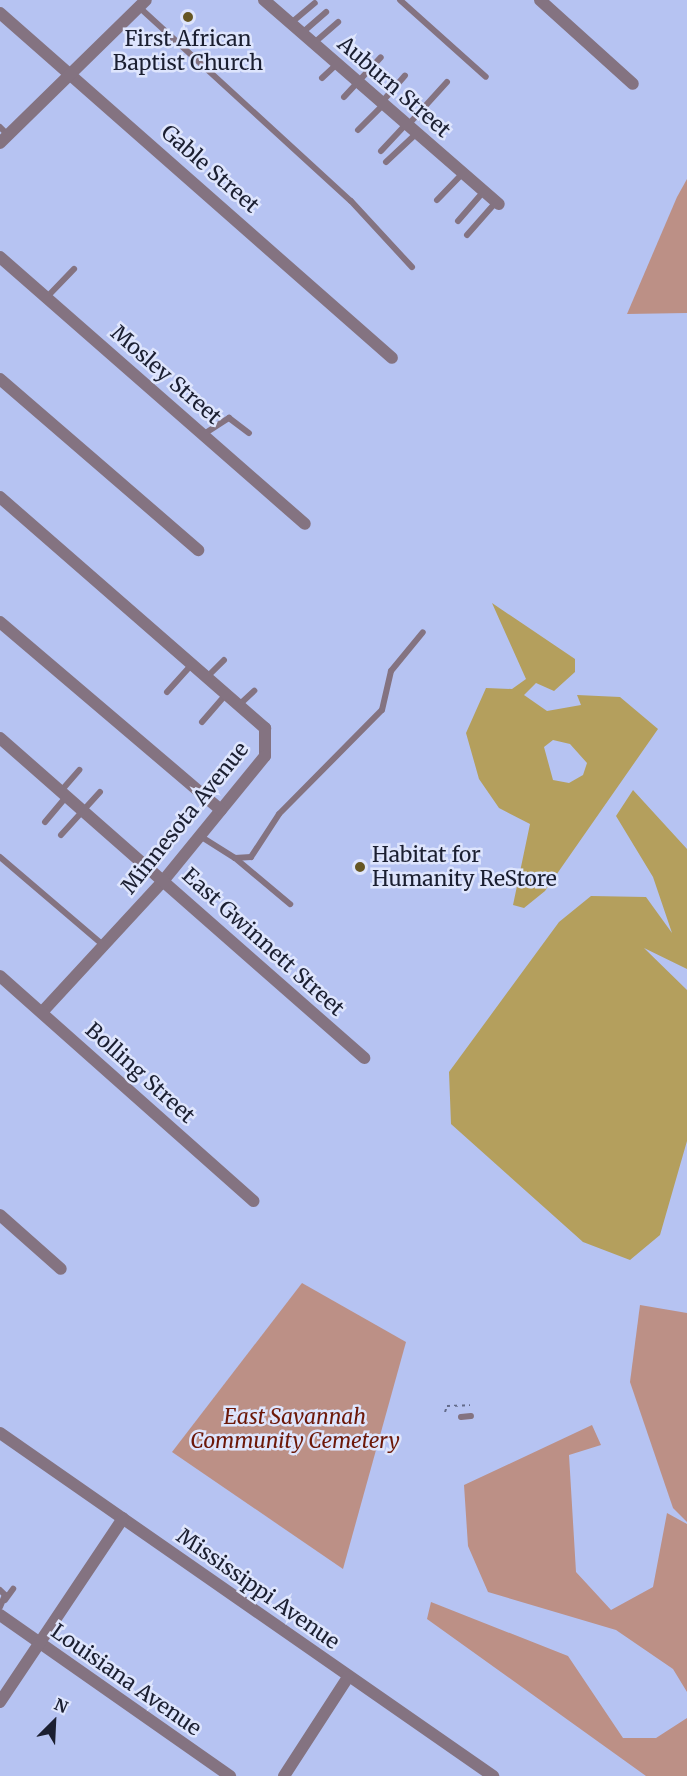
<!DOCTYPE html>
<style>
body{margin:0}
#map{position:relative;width:687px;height:1776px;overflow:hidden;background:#b6c3f2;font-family:Merriweather,serif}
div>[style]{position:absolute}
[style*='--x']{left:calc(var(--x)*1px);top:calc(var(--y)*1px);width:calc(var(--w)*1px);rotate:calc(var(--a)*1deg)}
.green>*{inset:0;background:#bc9086}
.water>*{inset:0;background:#b49f5d}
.path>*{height:2px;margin-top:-1px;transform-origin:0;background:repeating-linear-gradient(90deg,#636b8b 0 3px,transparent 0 7.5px)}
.service>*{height:6px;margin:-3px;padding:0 3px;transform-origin:3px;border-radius:3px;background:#847381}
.minor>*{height:12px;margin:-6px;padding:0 6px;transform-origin:6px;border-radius:6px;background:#847381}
.dots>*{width:16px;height:16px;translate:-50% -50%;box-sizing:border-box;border:3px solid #dee5fd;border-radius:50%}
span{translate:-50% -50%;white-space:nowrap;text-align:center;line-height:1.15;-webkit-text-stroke:5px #dee5fd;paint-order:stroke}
.poi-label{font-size:21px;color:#1b1f31}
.left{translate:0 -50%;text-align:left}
.street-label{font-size:21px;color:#1b1f31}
.park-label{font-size:21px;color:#6c1808;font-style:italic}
.north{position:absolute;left:24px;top:1692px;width:60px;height:60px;-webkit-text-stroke:4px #dee5fd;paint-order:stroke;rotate:24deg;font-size:16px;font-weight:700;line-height:24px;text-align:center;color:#1b1f31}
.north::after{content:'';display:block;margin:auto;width:21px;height:27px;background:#1b1f31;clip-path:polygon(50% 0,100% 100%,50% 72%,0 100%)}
</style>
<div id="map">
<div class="green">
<div style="clip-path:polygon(687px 179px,687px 313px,627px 314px,677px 197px)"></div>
<div style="clip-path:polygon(302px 1283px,406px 1342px,343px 1569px,172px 1452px)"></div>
<div style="clip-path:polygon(640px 1305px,687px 1313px,687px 1522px,673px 1508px,630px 1382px)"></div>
<div style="clip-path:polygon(592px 1425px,601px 1445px,569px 1455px,576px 1572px,611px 1610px,653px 1587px,667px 1513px,687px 1524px,687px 1692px,673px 1669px,616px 1630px,488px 1592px,468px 1546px,464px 1485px)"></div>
<div style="clip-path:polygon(431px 1602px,568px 1656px,623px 1738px,656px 1738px,687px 1718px,687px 1776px,646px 1776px,427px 1619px)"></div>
</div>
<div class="water">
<div style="clip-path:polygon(evenodd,492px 603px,575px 659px,575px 672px,554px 691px,536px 683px,524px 695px,547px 711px,581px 705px,577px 695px,620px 697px,658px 729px,545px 891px,524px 908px,513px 905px,530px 824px,499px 808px,479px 779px,466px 733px,486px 688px,512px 689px,526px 679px,492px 603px,553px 740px,570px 744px,587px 763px,583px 775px,569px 783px,553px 780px,544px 747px,553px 740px)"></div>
<div style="clip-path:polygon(633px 790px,687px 849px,687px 969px,644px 948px,687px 990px,687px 1141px,660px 1235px,630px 1260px,583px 1242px,451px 1124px,449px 1072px,559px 922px,591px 896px,646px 897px,672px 933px,653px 877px,616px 816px)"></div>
</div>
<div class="path">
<div style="--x:445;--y:1412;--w:6;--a:-72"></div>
<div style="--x:447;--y:1406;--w:23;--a:-2"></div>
</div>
<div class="service">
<div style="--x:400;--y:0;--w:115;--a:41.8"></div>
<div style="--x:139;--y:7;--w:287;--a:42.5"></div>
<div style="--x:351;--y:201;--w:90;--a:47.3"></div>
<div style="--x:291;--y:23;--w:31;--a:-40"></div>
<div style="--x:302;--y:33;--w:32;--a:-41"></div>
<div style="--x:314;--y:43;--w:32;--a:-41"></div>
<div style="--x:322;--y:78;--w:21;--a:-43"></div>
<div style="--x:344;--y:97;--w:54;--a:-47.2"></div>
<div style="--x:382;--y:102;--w:35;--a:-49"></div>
<div style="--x:408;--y:125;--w:58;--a:-47.8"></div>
<div style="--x:0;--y:127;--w:11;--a:45"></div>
<div style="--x:358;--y:130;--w:37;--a:-45"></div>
<div style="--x:381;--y:151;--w:37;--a:-47"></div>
<div style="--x:386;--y:162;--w:42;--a:-43.1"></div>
<div style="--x:437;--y:200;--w:37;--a:-46"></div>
<div style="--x:458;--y:221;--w:40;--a:-49"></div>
<div style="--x:467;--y:235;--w:44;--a:-48.7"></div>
<div style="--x:47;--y:297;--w:39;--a:-46"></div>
<div style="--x:204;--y:434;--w:30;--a:-33"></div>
<div style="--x:229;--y:418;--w:25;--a:37"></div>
<div style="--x:207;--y:677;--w:24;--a:-45"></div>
<div style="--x:167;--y:692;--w:38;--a:-48"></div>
<div style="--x:239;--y:705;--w:21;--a:-43"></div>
<div style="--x:202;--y:722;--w:37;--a:-49"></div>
<div style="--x:61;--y:791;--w:28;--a:-49"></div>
<div style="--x:45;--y:822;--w:34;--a:-50"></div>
<div style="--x:61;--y:835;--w:58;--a:-47.8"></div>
<div style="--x:200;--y:836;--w:41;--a:32.2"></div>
<div style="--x:235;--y:858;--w:16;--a:-4"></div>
<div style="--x:251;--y:857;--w:51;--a:-56.9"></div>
<div style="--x:279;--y:814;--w:146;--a:-45.3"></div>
<div style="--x:382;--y:710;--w:40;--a:-77"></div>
<div style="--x:391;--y:671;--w:50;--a:-50.6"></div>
<div style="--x:0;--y:857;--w:134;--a:40.5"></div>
<div style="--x:235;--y:858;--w:72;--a:39.9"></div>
<div style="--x:461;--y:1417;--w:10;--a:-6"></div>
<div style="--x:0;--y:1590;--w:7;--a:45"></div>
<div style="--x:5;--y:1595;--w:13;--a:113"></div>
<div style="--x:5;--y:1600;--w:14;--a:-54"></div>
</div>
<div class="minor">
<div style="--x:264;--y:0;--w:311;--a:41"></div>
<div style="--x:540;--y:0;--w:125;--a:42.1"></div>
<div style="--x:0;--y:13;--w:522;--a:41.35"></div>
<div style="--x:0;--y:143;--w:204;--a:-44.4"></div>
<div style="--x:0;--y:257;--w:405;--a:41.2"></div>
<div style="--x:0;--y:379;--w:262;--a:40.8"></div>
<div style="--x:0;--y:497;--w:352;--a:41.1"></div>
<div style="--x:265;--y:728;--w:28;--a:90"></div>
<div style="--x:265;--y:756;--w:160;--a:129.2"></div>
<div style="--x:164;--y:880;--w:180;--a:132.7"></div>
<div style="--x:0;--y:622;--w:290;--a:40.4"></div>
<div style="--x:0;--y:738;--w:485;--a:41.3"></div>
<div style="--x:0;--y:976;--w:339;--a:41.6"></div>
<div style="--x:0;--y:1215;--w:81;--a:41.5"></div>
<div style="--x:0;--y:1433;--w:601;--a:34.83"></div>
<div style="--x:0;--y:1615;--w:281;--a:35"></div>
<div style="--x:0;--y:1702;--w:221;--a:-56.2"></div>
<div style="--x:284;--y:1776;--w:118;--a:-57.1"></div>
</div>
<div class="dots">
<div style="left:188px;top:17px;background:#665623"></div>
<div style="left:360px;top:867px;background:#665623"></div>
</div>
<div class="poi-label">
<span style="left:188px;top:51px">First African<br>Baptist Church</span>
<span class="left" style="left:372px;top:867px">Habitat for<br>Humanity ReStore</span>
</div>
<div class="street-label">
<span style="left:394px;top:87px;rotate:41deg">Auburn Street</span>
<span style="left:210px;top:169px;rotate:41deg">Gable Street</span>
<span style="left:166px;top:375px;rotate:41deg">Mosley Street</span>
<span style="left:185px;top:818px;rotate:-51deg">Minnesota Avenue</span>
<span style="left:263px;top:942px;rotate:42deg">East Gwinnett Street</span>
<span style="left:140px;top:1073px;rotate:42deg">Bolling Street</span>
<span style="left:258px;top:1589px;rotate:35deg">Mississippi Avenue</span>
<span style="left:126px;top:1680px;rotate:35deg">Louisiana Avenue</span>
</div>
<div class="park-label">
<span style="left:295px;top:1429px">East Savannah<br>Community Cemetery</span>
</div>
<div class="north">N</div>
</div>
